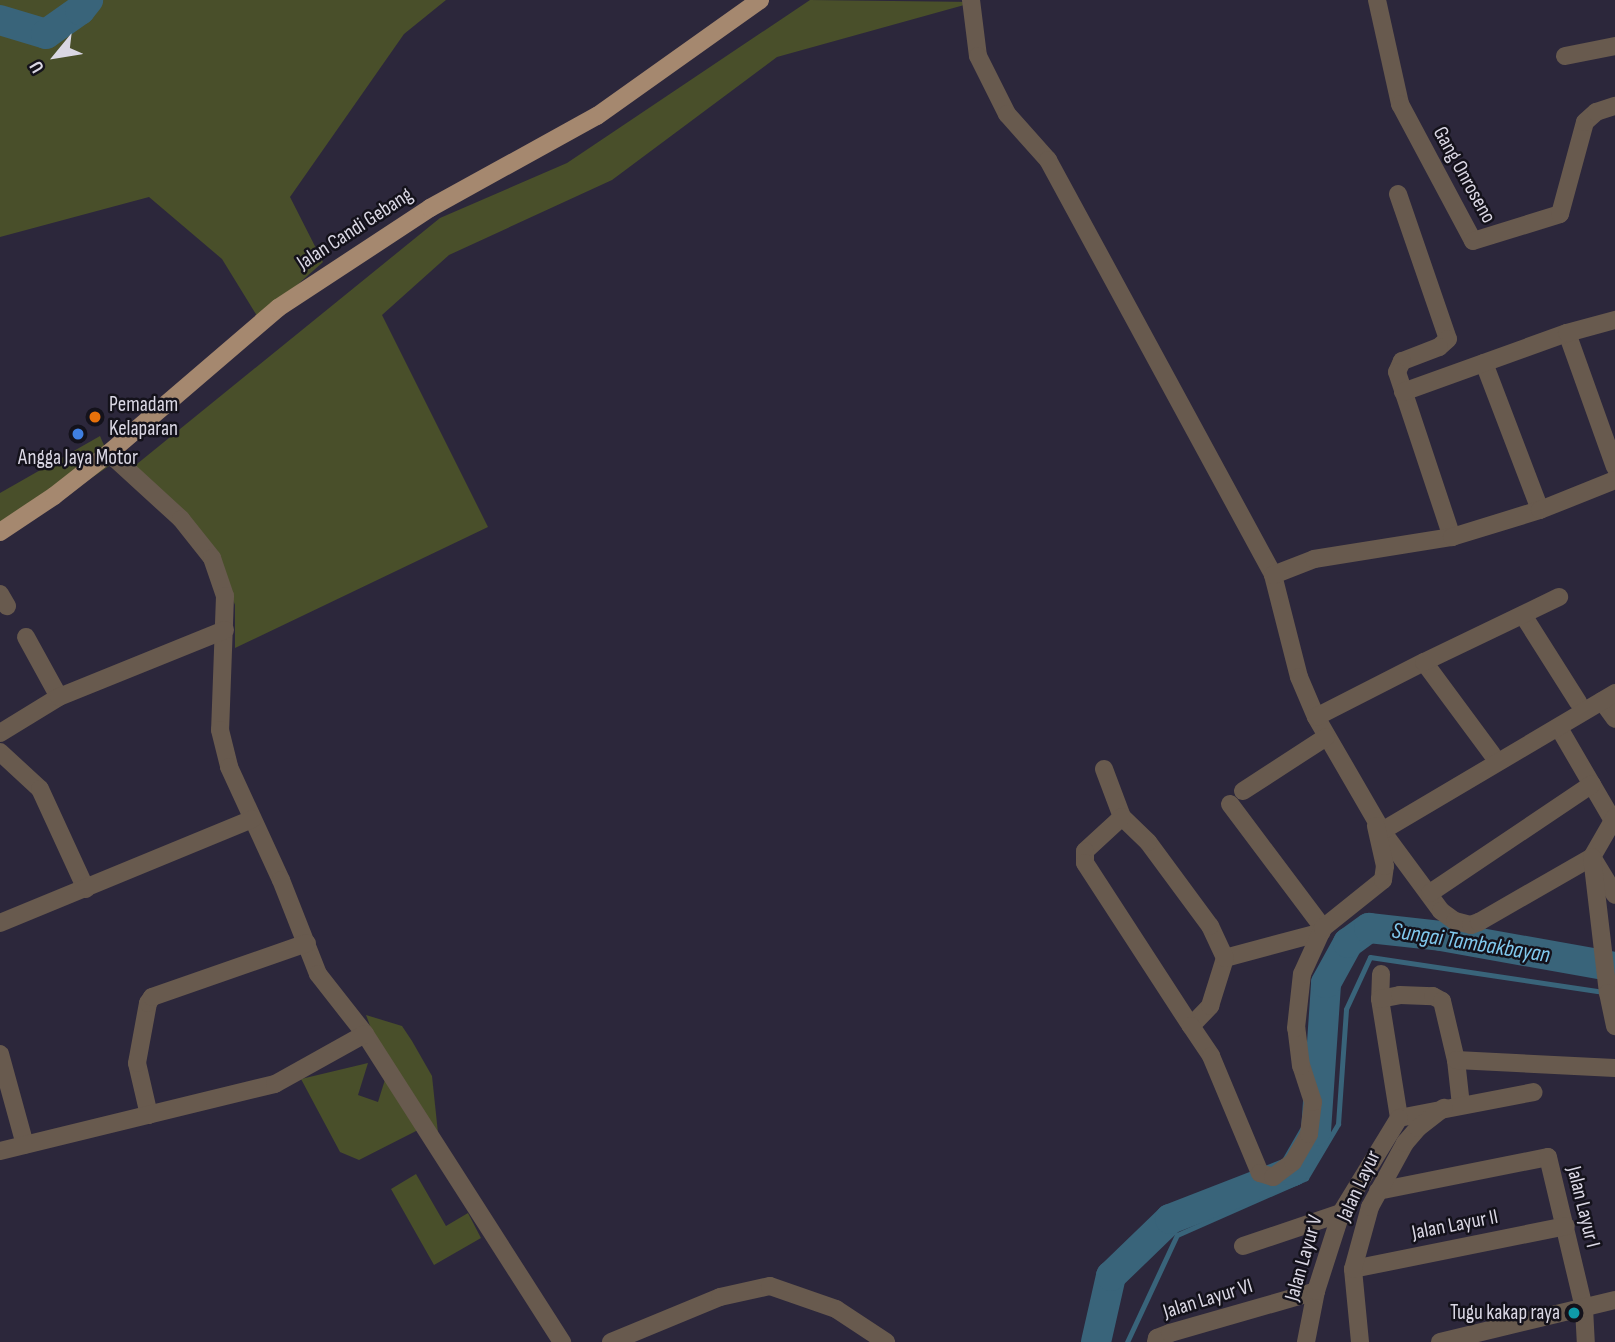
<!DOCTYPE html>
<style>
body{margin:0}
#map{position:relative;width:1615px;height:1342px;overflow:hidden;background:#2c273b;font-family:"Sofia Sans Condensed",sans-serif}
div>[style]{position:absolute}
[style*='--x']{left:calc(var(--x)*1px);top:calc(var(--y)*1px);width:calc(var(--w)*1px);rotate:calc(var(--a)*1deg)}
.green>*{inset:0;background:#494f2a}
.stream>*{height:5px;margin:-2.5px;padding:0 2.5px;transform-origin:2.5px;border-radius:2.5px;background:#39647a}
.river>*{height:30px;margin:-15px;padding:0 15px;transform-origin:15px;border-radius:15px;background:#39647a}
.minor>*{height:18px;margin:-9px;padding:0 9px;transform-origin:9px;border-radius:9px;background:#685a4e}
.major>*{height:18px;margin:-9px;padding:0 9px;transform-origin:9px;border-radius:9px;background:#a5886f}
.dots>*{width:19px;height:19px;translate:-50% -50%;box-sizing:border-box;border:4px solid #14121b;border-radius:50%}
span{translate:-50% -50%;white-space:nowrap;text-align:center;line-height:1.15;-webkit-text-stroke:5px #14121b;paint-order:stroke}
.street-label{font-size:21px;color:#dad7e4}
.poi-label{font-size:21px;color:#dad7e4}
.left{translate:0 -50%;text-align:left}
.right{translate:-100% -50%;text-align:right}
.water-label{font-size:23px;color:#81c9ee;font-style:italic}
.north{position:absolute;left:21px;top:21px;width:70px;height:70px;-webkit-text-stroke:5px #14121b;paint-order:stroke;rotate:240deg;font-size:19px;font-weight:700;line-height:28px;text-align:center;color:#dad7e4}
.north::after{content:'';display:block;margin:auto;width:24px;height:32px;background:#dad7e4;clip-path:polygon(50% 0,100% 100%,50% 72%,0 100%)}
</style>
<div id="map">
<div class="green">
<div style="clip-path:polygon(0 0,446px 0,404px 34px,290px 197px,323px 262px,259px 319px,222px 259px,149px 197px,0 237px)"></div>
<div style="clip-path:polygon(810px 0,975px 2px,777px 57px,612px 180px,449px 255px,382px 315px,488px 527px,235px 648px,235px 605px,218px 560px,132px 468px,440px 218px,567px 163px)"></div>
<div style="clip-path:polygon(100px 436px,112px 464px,0 540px,0 493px)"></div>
<div style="clip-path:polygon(366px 1015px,402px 1026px,412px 1041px,432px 1076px,438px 1133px,379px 1050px)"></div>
<div style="clip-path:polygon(368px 1063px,358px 1095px,378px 1102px,388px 1070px,420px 1129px,359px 1160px,340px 1152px,301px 1079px)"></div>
<div style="clip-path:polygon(416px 1174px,446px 1226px,468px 1213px,481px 1238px,434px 1265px,391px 1189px)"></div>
</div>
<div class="stream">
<div style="--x:1127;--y:1342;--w:118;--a:-65"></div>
<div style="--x:1177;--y:1235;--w:141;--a:-23.8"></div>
<div style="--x:1306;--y:1178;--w:63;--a:-59.3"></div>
<div style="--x:1338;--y:1124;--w:115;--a:-86"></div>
<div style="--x:1346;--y:1009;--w:57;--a:-65.2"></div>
<div style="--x:1370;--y:957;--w:238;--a:8.5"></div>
</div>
<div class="river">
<div style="--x:0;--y:20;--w:48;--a:16.9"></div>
<div style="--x:46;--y:34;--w:42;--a:-35.2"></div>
<div style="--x:80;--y:10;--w:13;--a:-51"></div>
<div style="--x:1096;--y:1342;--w:68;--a:-77.2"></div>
<div style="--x:1111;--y:1276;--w:82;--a:-44"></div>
<div style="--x:1170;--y:1219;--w:132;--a:-21.3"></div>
<div style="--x:1293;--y:1171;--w:46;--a:-60.1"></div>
<div style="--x:1316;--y:1131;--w:148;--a:-86.1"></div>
<div style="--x:1326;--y:983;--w:46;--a:-61.2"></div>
<div style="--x:1348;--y:943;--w:26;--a:-36"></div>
<div style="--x:1369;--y:928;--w:72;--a:6.3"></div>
<div style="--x:1441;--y:936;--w:177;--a:10.1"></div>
</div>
<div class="minor">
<div style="--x:971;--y:0;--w:56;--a:82.9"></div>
<div style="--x:978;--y:56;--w:65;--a:63.4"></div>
<div style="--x:1007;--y:114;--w:62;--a:48.3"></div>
<div style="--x:1048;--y:160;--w:472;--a:61.5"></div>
<div style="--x:1273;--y:575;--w:105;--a:75.7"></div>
<div style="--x:1299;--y:677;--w:43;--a:67"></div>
<div style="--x:1316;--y:717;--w:132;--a:59.9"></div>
<div style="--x:1382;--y:831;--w:99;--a:53.6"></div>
<div style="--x:1441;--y:911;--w:17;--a:36"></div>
<div style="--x:1455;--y:921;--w:16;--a:14"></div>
<div style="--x:1471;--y:925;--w:9;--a:-21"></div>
<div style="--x:1479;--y:922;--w:130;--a:-29.9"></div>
<div style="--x:1592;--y:857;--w:44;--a:58.8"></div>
<div style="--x:1377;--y:0;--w:107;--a:77.5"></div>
<div style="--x:1400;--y:104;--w:155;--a:61.9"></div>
<div style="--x:1473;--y:241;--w:91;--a:-17.2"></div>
<div style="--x:1560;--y:214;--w:95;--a:-74.8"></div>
<div style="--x:1585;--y:122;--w:15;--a:-42"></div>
<div style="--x:1596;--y:112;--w:20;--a:-18"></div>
<div style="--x:1565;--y:56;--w:51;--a:-11.3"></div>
<div style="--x:1398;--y:194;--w:153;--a:71"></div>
<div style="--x:1448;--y:339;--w:12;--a:138"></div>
<div style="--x:1439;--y:347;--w:40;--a:159"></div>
<div style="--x:1402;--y:361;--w:12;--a:114"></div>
<div style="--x:1397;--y:372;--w:174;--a:71.6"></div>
<div style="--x:1567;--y:333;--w:142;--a:70.3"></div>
<div style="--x:1484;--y:363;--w:157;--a:69.1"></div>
<div style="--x:1403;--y:392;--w:174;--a:-19.8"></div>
<div style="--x:1567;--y:333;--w:50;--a:-15.2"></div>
<div style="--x:109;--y:453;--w:98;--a:42.5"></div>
<div style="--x:181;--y:519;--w:50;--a:51.5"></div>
<div style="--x:212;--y:558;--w:40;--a:71.1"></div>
<div style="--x:225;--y:596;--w:134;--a:92.1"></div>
<div style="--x:220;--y:730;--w:38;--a:76"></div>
<div style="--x:229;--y:767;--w:124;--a:65.3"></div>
<div style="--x:281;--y:880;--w:101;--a:68.5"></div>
<div style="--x:318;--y:974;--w:76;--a:51.9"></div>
<div style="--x:365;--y:1034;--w:366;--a:57.4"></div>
<div style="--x:1273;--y:575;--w:44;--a:-21.3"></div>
<div style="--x:1314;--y:559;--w:140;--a:-9.1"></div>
<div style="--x:1452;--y:537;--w:92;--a:-17.1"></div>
<div style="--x:1540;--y:510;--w:81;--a:-21.8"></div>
<div style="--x:0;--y:594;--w:14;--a:60"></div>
<div style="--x:1523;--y:615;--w:103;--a:57.7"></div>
<div style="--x:26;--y:637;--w:68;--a:61.2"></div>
<div style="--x:1602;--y:701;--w:22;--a:54"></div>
<div style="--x:1316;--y:717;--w:121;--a:-27"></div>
<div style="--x:1559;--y:728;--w:105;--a:59.8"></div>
<div style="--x:0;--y:733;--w:69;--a:-31.4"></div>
<div style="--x:59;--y:697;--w:179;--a:-22"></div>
<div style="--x:0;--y:752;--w:54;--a:42.8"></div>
<div style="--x:40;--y:789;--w:110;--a:65.3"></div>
<div style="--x:1492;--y:754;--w:114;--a:-126.5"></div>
<div style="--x:1424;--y:662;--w:150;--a:-25.7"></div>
<div style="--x:1104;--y:769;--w:51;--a:69.4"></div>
<div style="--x:1243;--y:791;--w:99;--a:-33"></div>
<div style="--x:1230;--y:804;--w:155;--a:53.1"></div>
<div style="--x:1615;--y:817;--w:46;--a:119.9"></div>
<div style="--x:1592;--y:857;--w:137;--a:83.3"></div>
<div style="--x:1608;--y:993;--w:34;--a:78"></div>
<div style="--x:1382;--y:831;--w:271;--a:-30.6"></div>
<div style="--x:1430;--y:893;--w:195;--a:-33.9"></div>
<div style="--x:0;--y:923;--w:273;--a:-22.4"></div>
<div style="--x:1225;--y:958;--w:100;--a:-15"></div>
<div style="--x:1381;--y:974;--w:25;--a:92"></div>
<div style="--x:1380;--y:999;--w:121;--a:80.9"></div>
<div style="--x:1380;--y:999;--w:20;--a:-11"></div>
<div style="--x:1400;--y:995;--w:33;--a:2"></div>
<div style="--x:1433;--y:996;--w:10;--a:29"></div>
<div style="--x:1442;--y:1001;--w:61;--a:76.7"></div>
<div style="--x:1456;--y:1060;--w:45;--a:83.7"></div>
<div style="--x:1191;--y:1026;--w:28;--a:-46"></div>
<div style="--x:1210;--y:1006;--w:50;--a:-72.6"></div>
<div style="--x:1225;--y:958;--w:35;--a:-115"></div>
<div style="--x:1210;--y:926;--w:104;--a:-126.4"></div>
<div style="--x:1148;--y:842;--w:36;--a:-136"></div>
<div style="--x:1122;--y:817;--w:50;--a:137.4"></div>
<div style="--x:1085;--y:851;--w:12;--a:90"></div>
<div style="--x:1085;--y:863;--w:194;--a:57"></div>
<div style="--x:1191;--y:1026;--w:36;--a:56"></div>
<div style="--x:1211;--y:1056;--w:127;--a:67.3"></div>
<div style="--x:1260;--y:1173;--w:14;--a:17"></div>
<div style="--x:1273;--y:1177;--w:25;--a:-37"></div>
<div style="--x:1293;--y:1162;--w:32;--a:-60"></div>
<div style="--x:1309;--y:1134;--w:32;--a:-83"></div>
<div style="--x:1313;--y:1102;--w:38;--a:-108"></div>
<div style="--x:1301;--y:1066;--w:38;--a:-97"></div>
<div style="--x:1296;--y:1028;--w:54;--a:-83.7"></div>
<div style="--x:1302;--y:974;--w:51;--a:-65.5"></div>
<div style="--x:1323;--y:928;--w:77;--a:-38.7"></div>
<div style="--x:1383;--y:880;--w:14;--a:-82"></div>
<div style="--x:1385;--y:866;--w:41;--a:-102.7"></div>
<div style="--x:0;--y:1054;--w:94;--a:74.6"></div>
<div style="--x:1456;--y:1060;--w:159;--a:2.9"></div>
<div style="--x:149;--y:1115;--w:53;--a:-103"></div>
<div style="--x:137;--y:1063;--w:61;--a:-79.6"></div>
<div style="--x:148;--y:1003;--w:7;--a:-56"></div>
<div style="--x:152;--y:997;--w:164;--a:-19.2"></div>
<div style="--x:1399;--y:1118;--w:137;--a:-10.9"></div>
<div style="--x:0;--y:1151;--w:283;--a:-13.7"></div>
<div style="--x:275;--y:1084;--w:103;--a:-29.1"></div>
<div style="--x:1378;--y:1191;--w:173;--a:-11.3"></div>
<div style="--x:1548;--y:1157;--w:155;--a:76.6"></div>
<div style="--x:1584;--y:1308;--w:34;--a:87"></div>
<div style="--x:1243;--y:1246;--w:103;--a:-18.6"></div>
<div style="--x:1353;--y:1269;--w:217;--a:-11.4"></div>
<div style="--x:611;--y:1342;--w:118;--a:-22.4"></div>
<div style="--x:720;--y:1297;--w:51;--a:-12.4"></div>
<div style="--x:770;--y:1286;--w:70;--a:19.2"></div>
<div style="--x:836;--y:1309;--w:60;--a:33.4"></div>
<div style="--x:1156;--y:1342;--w:4;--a:-76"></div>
<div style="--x:1157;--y:1338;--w:14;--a:-21"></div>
<div style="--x:1170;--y:1333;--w:152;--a:-16"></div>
<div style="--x:1306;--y:1342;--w:52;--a:-78.9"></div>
<div style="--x:1316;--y:1291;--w:82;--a:-72.2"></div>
<div style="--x:1341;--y:1213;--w:111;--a:-58.6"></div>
<div style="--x:1360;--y:1342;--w:73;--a:-95.5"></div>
<div style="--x:1353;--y:1269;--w:64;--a:-74.7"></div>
<div style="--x:1370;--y:1207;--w:73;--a:-61.3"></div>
<div style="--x:1405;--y:1143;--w:20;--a:-49"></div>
<div style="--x:1418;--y:1128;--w:33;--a:-38"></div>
<div style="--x:1440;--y:1342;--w:180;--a:-13.5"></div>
</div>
<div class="major">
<div style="--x:0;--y:532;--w:65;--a:-33.7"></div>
<div style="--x:54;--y:496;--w:70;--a:-38"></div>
<div style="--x:109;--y:453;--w:223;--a:-40.6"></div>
<div style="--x:278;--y:308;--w:182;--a:-33.3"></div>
<div style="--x:430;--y:208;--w:191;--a:-28.9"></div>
<div style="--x:597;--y:116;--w:200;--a:-35.4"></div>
</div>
<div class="dots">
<div style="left:95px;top:417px;background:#e8710a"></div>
<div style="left:78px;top:434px;background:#3f7fe0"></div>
<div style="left:1574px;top:1313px;background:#0f9aa8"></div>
</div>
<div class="street-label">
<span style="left:1464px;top:175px;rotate:61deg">Gang Onroseno</span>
<span style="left:355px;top:229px;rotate:-33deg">Jalan Candi Gebang</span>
<span style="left:1359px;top:1186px;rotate:-65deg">Jalan Layur</span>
<span style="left:1583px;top:1207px;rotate:76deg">Jalan Layur I</span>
<span style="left:1455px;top:1225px;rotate:-11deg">Jalan Layur II</span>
<span style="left:1304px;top:1258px;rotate:-74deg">Jalan Layur V</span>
<span style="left:1208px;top:1299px;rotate:-17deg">Jalan Layur VI</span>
</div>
<div class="poi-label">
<span class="left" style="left:109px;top:417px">Pemadam<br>Kelaparan</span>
<span style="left:78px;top:458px">Angga Jaya Motor</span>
<span class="right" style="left:1560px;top:1313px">Tugu kakap raya</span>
</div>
<div class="water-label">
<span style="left:1471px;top:943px;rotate:9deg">Sungai Tambakbayan</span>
</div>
<div class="north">U</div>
</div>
